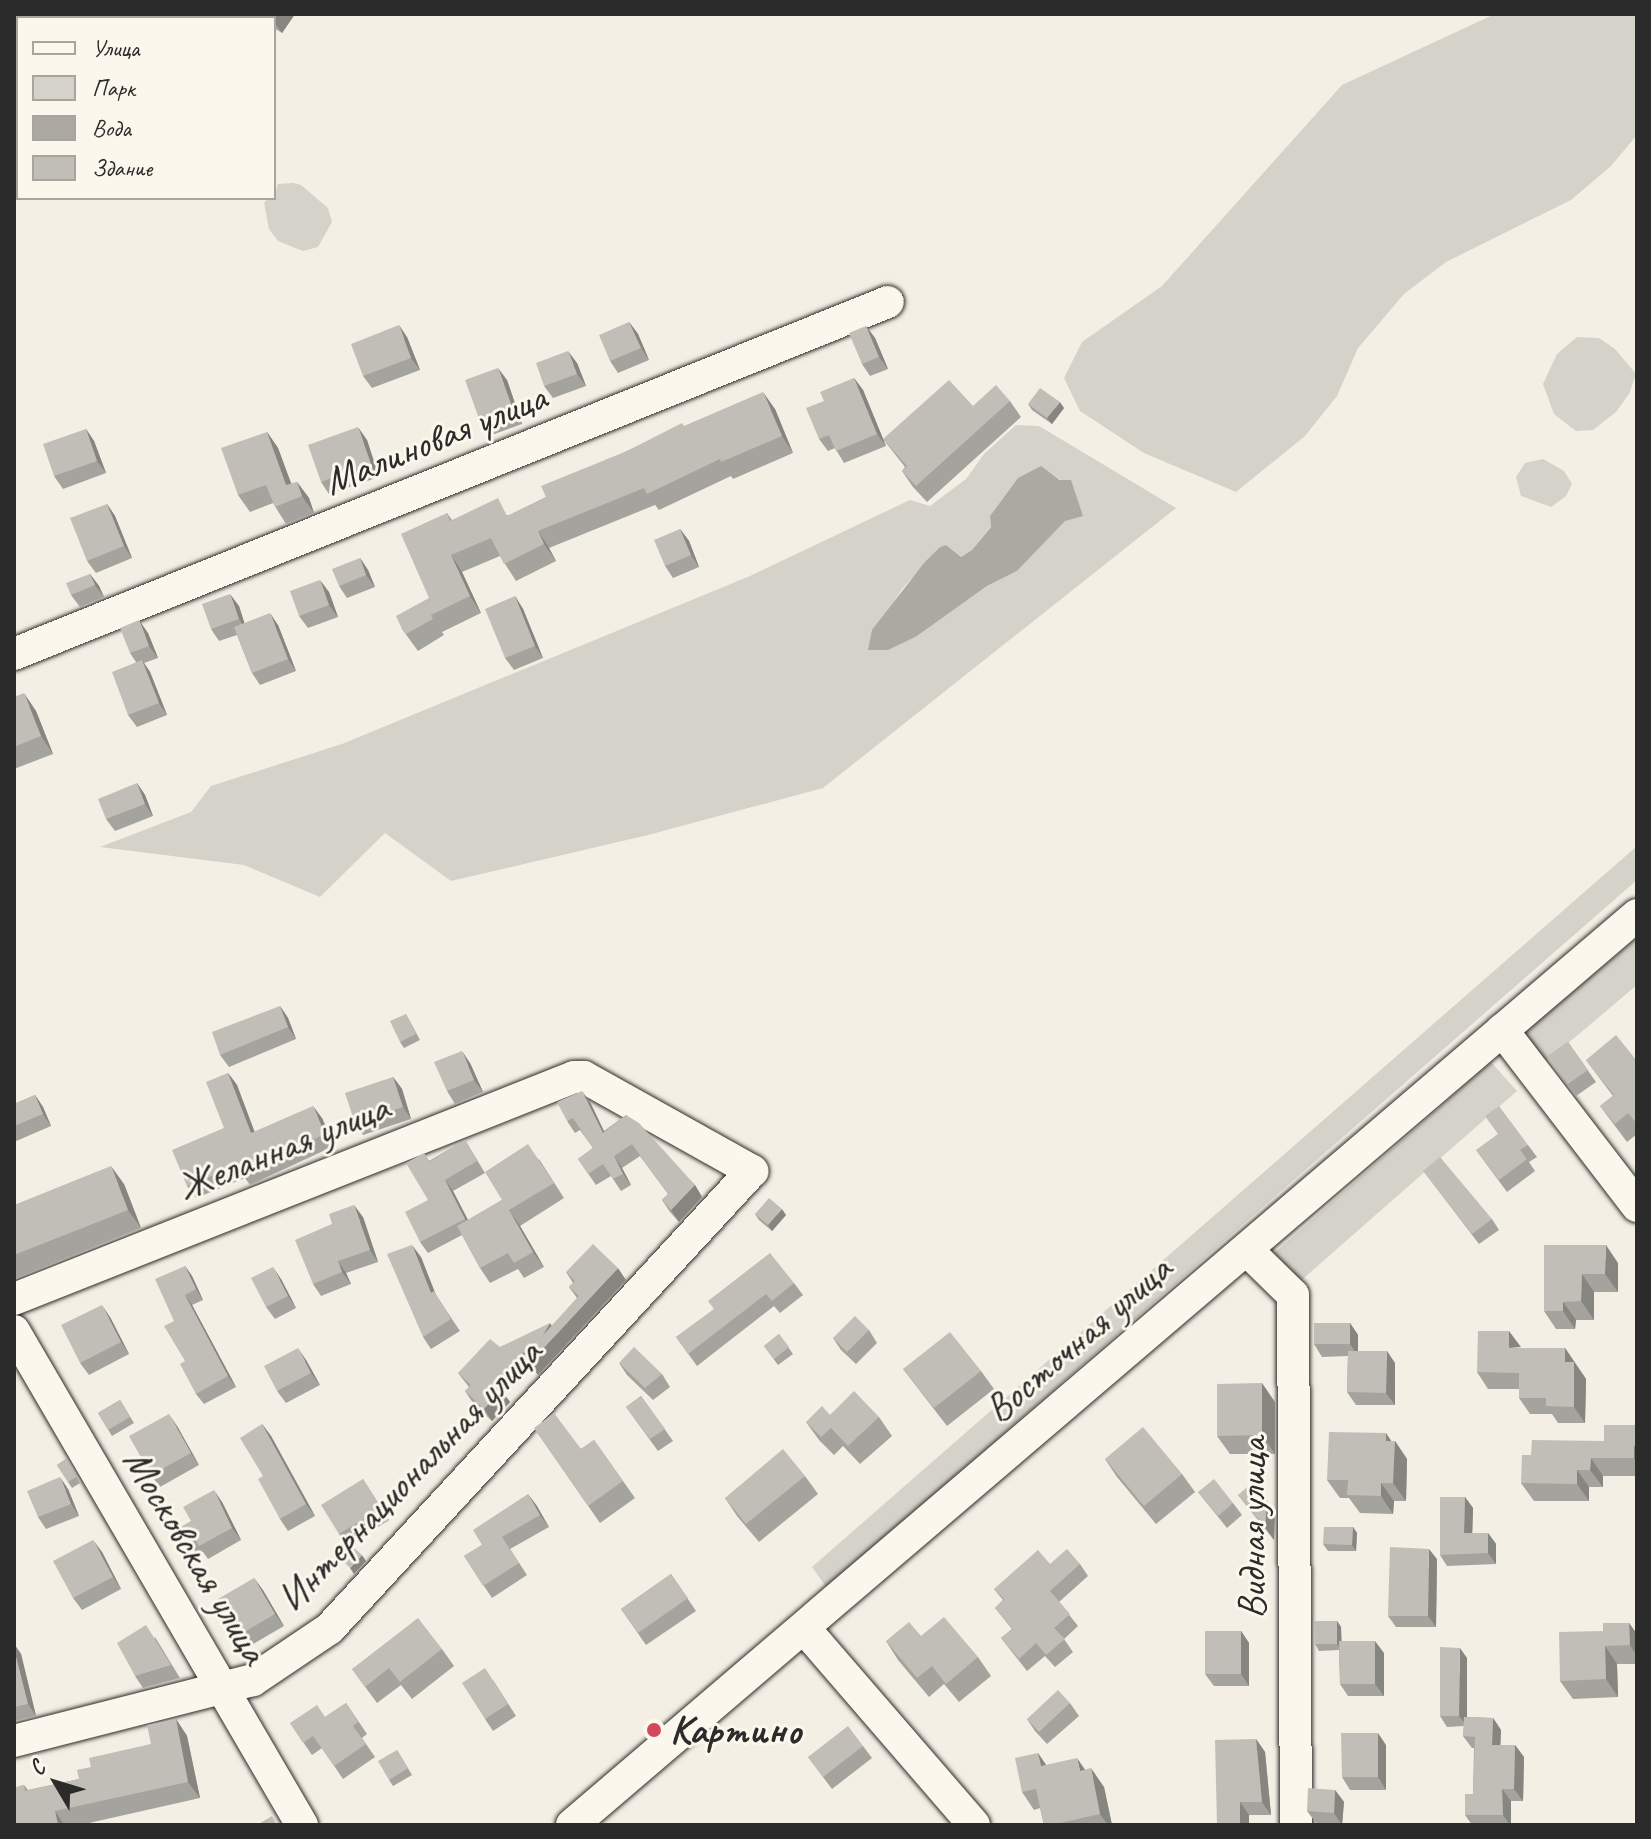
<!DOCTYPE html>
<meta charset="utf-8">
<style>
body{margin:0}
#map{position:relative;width:1651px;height:1839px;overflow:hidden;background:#f3efe4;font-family:Caveat,sans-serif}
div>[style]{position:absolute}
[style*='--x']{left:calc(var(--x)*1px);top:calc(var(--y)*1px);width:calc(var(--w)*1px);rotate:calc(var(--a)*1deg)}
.green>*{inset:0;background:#d5d2c9}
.water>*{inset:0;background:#aca9a2}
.roads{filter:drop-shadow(0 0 2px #2b2b2b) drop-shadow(0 0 2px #2b2b2b)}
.minor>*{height:32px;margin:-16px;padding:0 16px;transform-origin:16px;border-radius:16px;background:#fbf7ec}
.wall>*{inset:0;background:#a5a39d}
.shaded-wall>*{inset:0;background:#86857f}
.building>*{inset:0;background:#c0beb6}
.dots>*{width:22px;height:22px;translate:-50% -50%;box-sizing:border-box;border:4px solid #fbf7ec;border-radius:50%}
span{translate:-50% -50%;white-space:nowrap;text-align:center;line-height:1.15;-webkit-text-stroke:6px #fbf7ec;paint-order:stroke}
.street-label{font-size:40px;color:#2b2b2b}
.poi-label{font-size:40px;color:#2b2b2b;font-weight:700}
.left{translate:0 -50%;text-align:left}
.frame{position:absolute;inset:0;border:16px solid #2b2b2b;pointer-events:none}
.legend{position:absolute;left:16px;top:16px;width:260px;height:184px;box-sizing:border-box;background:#fbf7ec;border:2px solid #a8a59f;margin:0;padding:10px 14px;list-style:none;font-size:24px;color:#2b2b2b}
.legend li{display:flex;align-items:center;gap:16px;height:40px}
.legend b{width:40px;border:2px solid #a8a59f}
.north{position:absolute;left:16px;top:1743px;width:80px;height:80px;-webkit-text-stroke:6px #fbf7ec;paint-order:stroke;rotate:308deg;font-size:22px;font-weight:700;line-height:32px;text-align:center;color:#2b2b2b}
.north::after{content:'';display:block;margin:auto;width:28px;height:36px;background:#2b2b2b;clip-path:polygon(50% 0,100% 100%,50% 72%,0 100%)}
</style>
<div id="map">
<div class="green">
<div style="clip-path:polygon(1495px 14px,1637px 14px,1637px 135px,1611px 166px,1571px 200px,1446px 262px,1404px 294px,1358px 348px,1337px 396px,1305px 436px,1236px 492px,1144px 453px,1080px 411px,1064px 378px,1082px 342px,1162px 286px,1342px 85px)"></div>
<div style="clip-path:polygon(293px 183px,301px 185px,328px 208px,332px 222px,318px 247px,303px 251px,278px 241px,269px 229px,264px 203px,268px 198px,274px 198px,278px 184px)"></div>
<div style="clip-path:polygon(1577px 337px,1599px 338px,1615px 349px,1636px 374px,1629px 394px,1616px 412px,1593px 430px,1576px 431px,1554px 414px,1543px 384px,1557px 354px)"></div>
<div style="clip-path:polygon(evenodd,1016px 425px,1039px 426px,1176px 508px,823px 788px,648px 835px,451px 881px,385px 833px,320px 897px,244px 865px,100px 847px,191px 812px,211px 786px,342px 744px,750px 576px,910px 500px,930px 506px,966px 479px,984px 454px,1016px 425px,1041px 467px,1074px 488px,1078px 506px,1017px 571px,987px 586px,917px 636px,890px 608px,902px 589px,940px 547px,946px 546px,961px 557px,972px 550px,991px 526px,990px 516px,1018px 478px,1041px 467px)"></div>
<div style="clip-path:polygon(1543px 459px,1564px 471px,1572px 484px,1566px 496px,1551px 507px,1521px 496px,1516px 477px,1525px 463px)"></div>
<div style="clip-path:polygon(1637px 846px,1637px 880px,827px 1588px,812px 1567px)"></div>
<div style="clip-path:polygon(1637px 938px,1637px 985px,1541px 1066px,1518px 1038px)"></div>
<div style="clip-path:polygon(1491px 1062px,1517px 1091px,1297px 1284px,1272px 1255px)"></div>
</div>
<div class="water">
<div style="clip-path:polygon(1041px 466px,1060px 480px,1071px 480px,1083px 516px,1065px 521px,1017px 571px,987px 586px,917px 636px,888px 650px,868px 650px,872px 630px,924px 563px,940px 547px,946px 545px,961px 557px,972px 550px,991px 527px,990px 516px,1018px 478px)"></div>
</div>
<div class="roads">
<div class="minor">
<div style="--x:14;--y:170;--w:4;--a:27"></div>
<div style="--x:14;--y:654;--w:942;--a:-21.94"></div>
<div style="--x:1502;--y:1030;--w:222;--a:52.5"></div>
<div style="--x:1247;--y:1250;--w:64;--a:44.4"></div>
<div style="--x:1293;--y:1295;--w:530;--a:89.68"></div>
<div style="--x:14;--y:1299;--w:602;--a:-21.62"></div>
<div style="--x:574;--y:1077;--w:10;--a:0"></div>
<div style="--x:584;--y:1077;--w:193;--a:29.2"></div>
<div style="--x:752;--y:1171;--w:623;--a:132.72"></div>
<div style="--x:329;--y:1629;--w:92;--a:146.1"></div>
<div style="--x:253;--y:1680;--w:247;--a:165.7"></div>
<div style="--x:14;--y:1331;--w:572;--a:59.76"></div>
<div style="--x:804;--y:1628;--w:260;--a:49.2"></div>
<div style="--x:572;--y:1825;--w:1401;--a:-40.51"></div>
</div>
</div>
<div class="wall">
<div style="clip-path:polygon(14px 14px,59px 14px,58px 15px,63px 18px,18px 19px,14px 16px)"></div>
<div style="clip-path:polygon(254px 14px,295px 14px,282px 33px,274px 28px,274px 18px,260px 18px)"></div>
<div style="clip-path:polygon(14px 57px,18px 60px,18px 140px,14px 137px)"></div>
<div style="clip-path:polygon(629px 322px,638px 334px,649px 360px,618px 373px,610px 361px)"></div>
<div style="clip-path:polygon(866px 326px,875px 338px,888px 369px,870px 376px,862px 364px)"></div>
<div style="clip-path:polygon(407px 337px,420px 370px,372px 388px,363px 376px)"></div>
<div style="clip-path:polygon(577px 363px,586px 386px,553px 398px,544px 386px)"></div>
<div style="clip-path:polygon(854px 378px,863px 390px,883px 439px,973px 406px,1010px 401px,1021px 417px,927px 502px,913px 487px,902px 471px,905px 467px,883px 439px,886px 446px,844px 463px,835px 448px,828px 451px,819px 439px,824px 401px)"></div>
<div style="clip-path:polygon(507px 380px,522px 424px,489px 436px,481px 424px)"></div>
<div style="clip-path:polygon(1028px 404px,1064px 408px,1052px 424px,1032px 410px)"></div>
<div style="clip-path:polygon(775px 409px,793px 453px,733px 479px,731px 476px,659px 510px,655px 505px,549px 548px,556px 561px,516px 581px,500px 556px,462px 572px,481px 613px,442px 632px,444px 635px,418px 651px,402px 629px,429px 598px,447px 513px,452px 520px,510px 515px,546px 497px,627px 451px,684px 426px)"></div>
<div style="clip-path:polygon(86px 429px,94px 441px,106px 473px,63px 489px,54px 476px)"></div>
<div style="clip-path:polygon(267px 432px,278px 448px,291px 484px,297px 482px,309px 498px,314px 513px,286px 524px,273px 503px,250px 512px,238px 495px)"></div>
<div style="clip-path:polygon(367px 440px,379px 477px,329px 494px,321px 482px)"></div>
<div style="clip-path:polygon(107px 504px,115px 516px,132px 558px,96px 573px,87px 561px)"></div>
<div style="clip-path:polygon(680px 529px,689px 541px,699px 567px,673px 578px,665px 566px)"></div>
<div style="clip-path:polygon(360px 558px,368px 570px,375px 587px,347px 598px,339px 586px)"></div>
<div style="clip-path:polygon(90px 574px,99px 586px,104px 597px,80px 607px,71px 595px)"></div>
<div style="clip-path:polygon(329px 592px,338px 617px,308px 628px,299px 616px)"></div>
<div style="clip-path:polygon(515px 596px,523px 609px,543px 658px,514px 670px,505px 658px)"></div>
<div style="clip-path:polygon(239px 606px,244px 623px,278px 625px,296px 671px,260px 685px,252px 673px,237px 635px,219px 641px,211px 629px)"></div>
<div style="clip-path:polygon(148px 633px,158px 658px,144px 663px,150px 672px,167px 715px,137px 727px,128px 715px,136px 662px,130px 653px)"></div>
<div style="clip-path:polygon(14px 697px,36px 711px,53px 754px,14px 769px)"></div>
<div style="clip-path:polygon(137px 783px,145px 795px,153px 816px,115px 831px,106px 819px)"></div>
<div style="clip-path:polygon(280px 1006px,288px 1018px,296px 1039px,229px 1067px,220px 1055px)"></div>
<div style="clip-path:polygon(406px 1014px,420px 1040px,404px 1048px,400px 1042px)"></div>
<div style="clip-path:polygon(1568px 1042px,1596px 1082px,1576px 1096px,1547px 1057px)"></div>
<div style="clip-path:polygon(1586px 1060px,1637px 1061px,1637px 1134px,1627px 1142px,1600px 1106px,1613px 1096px)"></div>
<div style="clip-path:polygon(470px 1063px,483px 1092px,455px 1104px,447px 1091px)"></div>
<div style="clip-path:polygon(228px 1073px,237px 1085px,254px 1132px,322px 1118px,334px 1146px,250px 1185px,245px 1178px,196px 1198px,187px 1186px,224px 1128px)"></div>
<div style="clip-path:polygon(393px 1077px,402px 1089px,411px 1119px,363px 1135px,355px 1123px)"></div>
<div style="clip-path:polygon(35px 1095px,43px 1107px,51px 1126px,14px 1142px,14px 1104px)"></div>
<div style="clip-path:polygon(590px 1102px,604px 1131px,626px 1115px,695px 1185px,702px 1197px,679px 1222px,670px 1212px,662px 1200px,668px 1194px,640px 1156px,622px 1168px,631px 1185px,621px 1191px,611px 1176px,596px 1185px,578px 1159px,593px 1148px,580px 1130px,575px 1133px,567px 1121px)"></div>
<div style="clip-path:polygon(465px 1140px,485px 1173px,453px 1191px,468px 1220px,502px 1200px,539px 1159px,564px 1198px,520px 1226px,544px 1267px,524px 1278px,518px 1269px,490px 1283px,480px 1268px,462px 1235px,428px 1253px,420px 1242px,428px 1200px,424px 1153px,429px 1161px)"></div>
<div style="clip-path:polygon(1528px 1145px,1537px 1157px,1529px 1162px,1535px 1171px,1507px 1192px,1476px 1150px)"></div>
<div style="clip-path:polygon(1431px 1181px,1492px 1219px,1499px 1230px,1479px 1244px)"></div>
<div style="clip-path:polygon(124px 1184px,141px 1228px,14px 1279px,14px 1205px)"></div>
<div style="clip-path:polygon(755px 1214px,786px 1215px,772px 1231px,759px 1220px)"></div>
<div style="clip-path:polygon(363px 1217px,378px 1262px,346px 1273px,351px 1284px,321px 1296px,313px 1284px)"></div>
<div style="clip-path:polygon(1544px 1245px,1618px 1263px,1618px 1292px,1594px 1292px,1594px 1320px,1576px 1320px,1575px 1329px,1556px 1329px,1544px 1311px)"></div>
<div style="clip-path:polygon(421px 1257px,434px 1292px,460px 1331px,431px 1349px,423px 1337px)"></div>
<div style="clip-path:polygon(185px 1266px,192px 1276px,203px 1300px,192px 1305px,236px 1387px,204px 1404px,196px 1394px,185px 1361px,174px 1321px)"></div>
<div style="clip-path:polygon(566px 1272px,626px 1280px,538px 1375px,531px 1365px,504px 1394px,510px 1402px,492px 1421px,473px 1403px,465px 1391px,469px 1387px,458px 1373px,500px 1347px,552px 1326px,577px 1298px,569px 1287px,573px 1283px)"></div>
<div style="clip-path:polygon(281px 1279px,296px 1308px,275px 1319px,266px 1307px)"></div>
<div style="clip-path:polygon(794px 1283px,803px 1295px,780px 1313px,774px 1306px,697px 1366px,676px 1337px,714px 1310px)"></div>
<div style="clip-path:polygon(110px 1317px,129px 1354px,89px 1375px,80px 1363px)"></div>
<div style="clip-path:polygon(1350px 1323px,1358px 1335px,1358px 1351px,1395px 1363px,1395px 1405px,1356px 1405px,1347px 1392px,1348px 1356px,1322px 1357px,1314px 1344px)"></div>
<div style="clip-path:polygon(869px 1330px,877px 1343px,856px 1364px,841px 1350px,833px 1338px)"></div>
<div style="clip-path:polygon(779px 1334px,793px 1354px,778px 1365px,764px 1346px)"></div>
<div style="clip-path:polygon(1521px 1348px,1565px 1348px,1586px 1379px,1585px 1423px,1558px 1423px,1552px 1414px,1530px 1414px,1519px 1398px,1519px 1389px,1488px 1389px,1477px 1372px)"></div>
<div style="clip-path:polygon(306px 1360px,320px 1385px,286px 1403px,277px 1391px)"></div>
<div style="clip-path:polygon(619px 1363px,662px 1374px,670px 1387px,653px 1400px,627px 1375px)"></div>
<div style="clip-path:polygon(903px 1369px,981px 1371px,994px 1389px,947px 1426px)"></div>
<div style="clip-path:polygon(641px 1396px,673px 1441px,658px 1451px,626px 1407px)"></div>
<div style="clip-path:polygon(120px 1400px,134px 1423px,112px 1436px,98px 1413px)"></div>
<div style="clip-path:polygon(1275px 1402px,1275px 1454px,1230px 1454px,1217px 1436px)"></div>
<div style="clip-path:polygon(830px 1415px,879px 1417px,892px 1436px,860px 1464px,843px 1446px,834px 1455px,819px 1440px,806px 1422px)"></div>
<div style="clip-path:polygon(262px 1424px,271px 1436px,315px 1516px,288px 1531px,280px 1519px,263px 1476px)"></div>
<div style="clip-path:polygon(1637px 1425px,1637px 1476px,1603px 1476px,1603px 1487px,1589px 1487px,1589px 1501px,1534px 1501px,1521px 1483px,1531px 1455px,1604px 1441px)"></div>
<div style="clip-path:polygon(177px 1426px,199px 1465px,160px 1487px,151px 1475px)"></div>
<div style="clip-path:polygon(534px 1428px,581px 1449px,594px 1440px,635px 1498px,600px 1523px)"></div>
<div style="clip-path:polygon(1392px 1441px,1395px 1441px,1407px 1459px,1406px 1501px,1394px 1501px,1393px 1514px,1360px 1513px,1349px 1498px,1340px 1498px,1327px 1480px)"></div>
<div style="clip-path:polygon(66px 1459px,80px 1483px,72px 1488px,57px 1465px)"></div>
<div style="clip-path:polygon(1105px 1459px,1182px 1474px,1195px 1492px,1156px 1524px,1117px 1477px)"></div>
<div style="clip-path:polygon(805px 1476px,818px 1494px,759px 1542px,737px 1516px,725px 1498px)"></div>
<div style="clip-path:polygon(363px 1479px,389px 1520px,348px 1546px,339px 1534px)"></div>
<div style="clip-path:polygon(68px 1489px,79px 1516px,46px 1529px,38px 1517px)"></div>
<div style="clip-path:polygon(1198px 1492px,1233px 1503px,1242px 1515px,1227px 1528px)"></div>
<div style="clip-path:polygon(528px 1494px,549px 1527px,510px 1549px,527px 1575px,492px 1598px,464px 1556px,482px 1545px)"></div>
<div style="clip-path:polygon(1238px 1495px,1267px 1501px,1275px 1513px,1274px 1540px)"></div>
<div style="clip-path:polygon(1465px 1497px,1473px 1508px,1472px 1533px,1488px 1533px,1496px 1544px,1496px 1564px,1447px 1566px,1440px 1555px)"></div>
<div style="clip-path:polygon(222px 1502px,241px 1540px,208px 1559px,203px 1552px,189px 1559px,181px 1547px)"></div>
<div style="clip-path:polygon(1353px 1527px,1357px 1533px,1356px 1551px,1328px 1551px,1323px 1544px)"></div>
<div style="clip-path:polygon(102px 1552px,121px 1589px,82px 1610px,73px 1598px)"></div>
<div style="clip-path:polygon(1437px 1559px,1436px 1627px,1396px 1627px,1388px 1616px)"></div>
<div style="clip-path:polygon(1050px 1564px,1080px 1564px,1088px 1576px,1059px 1602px,1078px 1626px,1064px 1639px,1073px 1652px,1055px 1667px,1045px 1656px,1027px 1671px,1001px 1638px,1012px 1629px,995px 1608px,1003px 1600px,994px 1589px)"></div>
<div style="clip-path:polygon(671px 1574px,696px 1611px,646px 1645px,621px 1609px)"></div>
<div style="clip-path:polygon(254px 1578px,284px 1626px,248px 1647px,239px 1635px)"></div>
<div style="clip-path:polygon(1337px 1621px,1341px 1627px,1341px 1641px,1384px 1653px,1384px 1696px,1348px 1696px,1340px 1684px,1339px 1650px,1319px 1651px,1315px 1644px)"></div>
<div style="clip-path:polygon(1629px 1623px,1637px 1634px,1637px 1664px,1617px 1664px,1618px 1697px,1573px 1699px,1560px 1681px,1603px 1631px)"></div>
<div style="clip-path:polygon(1241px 1631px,1249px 1643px,1249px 1686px,1214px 1686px,1205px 1674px)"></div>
<div style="clip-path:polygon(921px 1636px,978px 1657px,991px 1676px,959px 1702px,944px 1684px,929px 1697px,898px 1660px,886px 1641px)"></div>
<div style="clip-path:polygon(155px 1637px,180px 1678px,143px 1688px,135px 1676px)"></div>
<div style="clip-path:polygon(14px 1644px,21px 1654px,36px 1716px,14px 1721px)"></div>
<div style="clip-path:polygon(442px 1649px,454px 1666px,412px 1699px,401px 1685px,377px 1703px,352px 1669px)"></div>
<div style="clip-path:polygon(1467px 1658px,1467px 1717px,1493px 1718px,1501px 1730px,1500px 1745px,1515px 1745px,1524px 1757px,1523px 1801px,1511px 1801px,1511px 1825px,1472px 1825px,1465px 1815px,1473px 1794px,1474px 1748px,1472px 1748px,1463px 1736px,1464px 1726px,1447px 1727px,1440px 1716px)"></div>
<div style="clip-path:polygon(493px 1680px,516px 1716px,493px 1731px,485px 1719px)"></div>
<div style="clip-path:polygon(346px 1703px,367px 1734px,362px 1738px,375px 1757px,343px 1779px,322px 1748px,312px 1755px,290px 1723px,325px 1717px)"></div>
<div style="clip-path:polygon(1070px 1703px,1079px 1716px,1047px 1744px,1035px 1731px,1027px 1719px)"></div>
<div style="clip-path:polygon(176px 1719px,187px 1736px,200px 1798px,80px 1825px,14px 1825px,20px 1786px,24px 1785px,28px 1790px,79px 1779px,91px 1767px,151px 1744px)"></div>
<div style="clip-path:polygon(1256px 1739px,1265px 1752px,1271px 1815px,1249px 1815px,1249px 1825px,1217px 1825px)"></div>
<div style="clip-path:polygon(1386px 1745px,1386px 1790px,1350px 1790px,1342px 1777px)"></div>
<div style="clip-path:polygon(863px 1746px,872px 1758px,832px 1789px,808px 1757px)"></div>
<div style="clip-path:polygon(397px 1750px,412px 1775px,393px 1786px,389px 1780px)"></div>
<div style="clip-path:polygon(1038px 1753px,1046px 1765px,1085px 1770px,1104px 1787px,1112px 1825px,1044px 1825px,1040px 1808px,1034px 1810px,1022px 1792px)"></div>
<div style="clip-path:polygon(1335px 1790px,1344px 1802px,1342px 1825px,1316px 1823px,1307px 1811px)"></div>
</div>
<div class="shaded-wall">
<div style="clip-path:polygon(270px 14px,295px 14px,282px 33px,274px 22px,274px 18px,272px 18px,270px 15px)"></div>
<div style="clip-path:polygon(629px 322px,638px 334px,649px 360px,641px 348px)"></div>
<div style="clip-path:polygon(399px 325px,407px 337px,420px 370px,411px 358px)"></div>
<div style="clip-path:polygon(866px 326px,875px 338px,888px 369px,879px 357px)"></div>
<div style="clip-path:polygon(568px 351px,577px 363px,586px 386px,577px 374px)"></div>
<div style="clip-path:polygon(498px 368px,507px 380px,522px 424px,514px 412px)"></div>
<div style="clip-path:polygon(854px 378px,863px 390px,886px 446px,877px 434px)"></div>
<div style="clip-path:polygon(763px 392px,775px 409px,793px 453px,782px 436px)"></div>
<div style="clip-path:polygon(1060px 402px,1064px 408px,1052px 424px,1047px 418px)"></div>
<div style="clip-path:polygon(358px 427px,367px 440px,379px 477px,371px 464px)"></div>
<div style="clip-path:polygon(86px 429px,94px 441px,106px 473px,97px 461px)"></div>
<div style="clip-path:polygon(267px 432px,278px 448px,297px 499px,286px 485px)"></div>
<div style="clip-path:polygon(297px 482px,309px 498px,314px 513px,302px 496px)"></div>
<div style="clip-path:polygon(107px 504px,115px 516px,132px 558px,124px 546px)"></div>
<div style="clip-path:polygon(680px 529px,689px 541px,699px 567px,691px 555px)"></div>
<div style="clip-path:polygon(538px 531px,549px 548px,556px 561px,544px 544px)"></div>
<div style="clip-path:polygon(451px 555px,462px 572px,481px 613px,470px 596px)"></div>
<div style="clip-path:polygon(360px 558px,368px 570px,375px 587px,366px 575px)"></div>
<div style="clip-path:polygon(90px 574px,99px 586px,104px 597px,95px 585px)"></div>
<div style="clip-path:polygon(320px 580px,329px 592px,338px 617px,329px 605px)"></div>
<div style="clip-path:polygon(230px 594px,239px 606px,247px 631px,239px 619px)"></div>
<div style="clip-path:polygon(515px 596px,523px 609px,543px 658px,535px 646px)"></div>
<div style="clip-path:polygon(270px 613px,278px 625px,296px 671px,288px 659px)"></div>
<div style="clip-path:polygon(139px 620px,148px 633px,158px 658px,149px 646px)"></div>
<div style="clip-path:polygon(142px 660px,150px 672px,167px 715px,159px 703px)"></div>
<div style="clip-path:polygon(24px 693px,36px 711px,53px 754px,41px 736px)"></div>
<div style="clip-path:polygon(137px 783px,145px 795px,153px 816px,145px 804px)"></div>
<div style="clip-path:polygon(280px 1006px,288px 1018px,296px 1039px,288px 1027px)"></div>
<div style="clip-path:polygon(462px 1051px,470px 1063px,483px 1092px,474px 1080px)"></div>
<div style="clip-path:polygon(228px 1073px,237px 1085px,260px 1146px,251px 1133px)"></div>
<div style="clip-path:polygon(393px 1077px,402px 1089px,411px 1119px,403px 1107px)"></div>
<div style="clip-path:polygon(582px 1091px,590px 1102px,610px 1144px,603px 1133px)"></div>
<div style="clip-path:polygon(35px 1095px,43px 1107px,51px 1126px,43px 1114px)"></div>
<div style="clip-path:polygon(313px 1106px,322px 1118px,334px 1146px,325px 1134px)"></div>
<div style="clip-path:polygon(614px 1156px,622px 1168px,631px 1185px,623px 1174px)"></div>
<div style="clip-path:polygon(111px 1166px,124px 1184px,141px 1228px,128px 1210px)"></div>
<div style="clip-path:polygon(445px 1180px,453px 1191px,473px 1230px,465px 1219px)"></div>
<div style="clip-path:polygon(695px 1185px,702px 1197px,679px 1222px,671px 1210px)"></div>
<div style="clip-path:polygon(354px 1205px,363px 1217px,378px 1262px,370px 1250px)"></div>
<div style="clip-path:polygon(782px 1209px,786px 1215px,772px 1231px,768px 1225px)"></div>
<div style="clip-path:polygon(509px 1210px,520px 1226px,544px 1267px,533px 1252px)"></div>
<div style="clip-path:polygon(412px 1245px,421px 1257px,440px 1305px,431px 1293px)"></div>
<div style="clip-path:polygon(1606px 1245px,1618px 1263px,1618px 1292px,1605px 1274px)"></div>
<div style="clip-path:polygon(338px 1261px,346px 1273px,351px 1284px,342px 1272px)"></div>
<div style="clip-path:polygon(185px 1266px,192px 1276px,203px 1300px,196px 1289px)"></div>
<div style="clip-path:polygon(273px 1267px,281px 1279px,296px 1308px,288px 1296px)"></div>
<div style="clip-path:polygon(618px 1268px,626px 1280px,538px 1375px,531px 1365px,504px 1394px,510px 1402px,492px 1421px,484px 1409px,495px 1384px,524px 1352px,543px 1335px,550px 1323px,557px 1334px)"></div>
<div style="clip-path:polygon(1582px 1274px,1594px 1292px,1594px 1320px,1581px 1301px)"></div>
<div style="clip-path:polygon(185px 1295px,192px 1305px,236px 1387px,228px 1376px)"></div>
<div style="clip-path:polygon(1563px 1302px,1576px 1320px,1575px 1329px,1563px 1311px)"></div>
<div style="clip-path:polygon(102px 1305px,110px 1317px,129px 1354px,121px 1342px)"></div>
<div style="clip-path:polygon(1350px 1323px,1358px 1335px,1358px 1356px,1350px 1344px)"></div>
<div style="clip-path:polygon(1509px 1331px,1521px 1347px,1509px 1348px)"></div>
<div style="clip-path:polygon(298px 1348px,306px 1360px,320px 1385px,311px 1373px)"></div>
<div style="clip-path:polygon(1565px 1348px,1586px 1379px,1585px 1423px,1574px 1407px,1565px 1362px)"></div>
<div style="clip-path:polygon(1387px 1351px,1395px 1363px,1395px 1405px,1386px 1393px)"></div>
<div style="clip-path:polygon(1262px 1383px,1275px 1402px,1275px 1454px,1262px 1435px)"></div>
<div style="clip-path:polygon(169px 1414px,177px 1426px,199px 1465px,191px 1453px)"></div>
<div style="clip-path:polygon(262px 1424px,271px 1436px,315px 1516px,306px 1504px)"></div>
<div style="clip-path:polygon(1386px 1433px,1394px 1445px,1395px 1441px,1407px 1459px,1406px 1501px,1393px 1483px,1386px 1441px)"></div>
<div style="clip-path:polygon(1634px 1446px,1637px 1450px,1637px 1462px,1634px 1458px)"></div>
<div style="clip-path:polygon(1591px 1458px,1603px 1476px,1603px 1487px,1590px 1470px)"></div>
<div style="clip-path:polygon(1577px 1470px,1589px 1487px,1589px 1501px,1577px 1484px)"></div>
<div style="clip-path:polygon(60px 1477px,68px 1489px,79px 1516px,71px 1504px)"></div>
<div style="clip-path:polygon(1381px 1483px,1394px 1501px,1393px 1514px,1381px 1496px)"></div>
<div style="clip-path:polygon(214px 1490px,222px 1502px,241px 1540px,232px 1528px)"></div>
<div style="clip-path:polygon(528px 1494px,537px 1506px,549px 1527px,540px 1515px)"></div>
<div style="clip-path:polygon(1465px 1497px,1473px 1508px,1472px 1544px,1464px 1533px)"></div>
<div style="clip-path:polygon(1267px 1501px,1275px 1513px,1274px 1540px,1265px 1527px)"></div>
<div style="clip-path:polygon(1353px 1527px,1357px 1533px,1356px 1551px,1352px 1545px)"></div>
<div style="clip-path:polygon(1488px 1533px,1496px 1544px,1496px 1564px,1488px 1553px)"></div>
<div style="clip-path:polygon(93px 1540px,102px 1552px,121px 1589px,113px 1577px)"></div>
<div style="clip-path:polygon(1429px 1549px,1437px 1559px,1436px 1627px,1428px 1616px)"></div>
<div style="clip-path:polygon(362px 1555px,366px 1561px,354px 1574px,350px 1568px)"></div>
<div style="clip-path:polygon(254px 1578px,263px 1590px,284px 1626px,275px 1614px)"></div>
<div style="clip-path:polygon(1337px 1621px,1341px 1627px,1342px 1650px,1337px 1644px)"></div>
<div style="clip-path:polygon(1629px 1623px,1637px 1634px,1637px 1656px,1630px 1645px)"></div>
<div style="clip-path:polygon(1241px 1631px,1249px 1643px,1249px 1686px,1241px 1674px)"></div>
<div style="clip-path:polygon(1375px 1641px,1384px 1653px,1384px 1696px,1375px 1684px)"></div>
<div style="clip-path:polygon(14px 1644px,21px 1654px,36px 1716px,28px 1704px,14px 1649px)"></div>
<div style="clip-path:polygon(1605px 1646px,1617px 1664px,1618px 1697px,1606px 1679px)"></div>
<div style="clip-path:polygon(1460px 1648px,1467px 1658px,1467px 1726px,1459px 1716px)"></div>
<div style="clip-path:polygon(1493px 1718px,1501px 1730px,1500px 1757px,1492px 1745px)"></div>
<div style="clip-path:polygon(176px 1719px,187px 1736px,200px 1798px,188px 1782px)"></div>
<div style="clip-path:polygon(1378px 1733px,1386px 1745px,1386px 1790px,1378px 1777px)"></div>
<div style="clip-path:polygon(1256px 1739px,1265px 1752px,1271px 1815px,1262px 1802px)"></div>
<div style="clip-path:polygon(1515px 1745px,1524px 1757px,1523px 1801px,1514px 1789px)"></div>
<div style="clip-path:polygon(1038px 1753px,1050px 1771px,1041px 1766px)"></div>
<div style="clip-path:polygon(1077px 1758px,1090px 1777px,1080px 1771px)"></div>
<div style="clip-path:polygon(1091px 1768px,1104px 1787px,1112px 1825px,1108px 1825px,1100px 1814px)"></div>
<div style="clip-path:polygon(1502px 1789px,1511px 1801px,1511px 1825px,1510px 1825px,1503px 1815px)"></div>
<div style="clip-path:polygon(1335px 1790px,1344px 1802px,1342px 1825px,1334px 1813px)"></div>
<div style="clip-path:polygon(1240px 1802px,1249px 1815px,1249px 1825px,1240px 1825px)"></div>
<div style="clip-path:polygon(55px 1811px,64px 1825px,58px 1825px)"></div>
</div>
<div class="building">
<div style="clip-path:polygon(23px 14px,56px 14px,63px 18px,28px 18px)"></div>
<div style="clip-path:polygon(14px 57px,18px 60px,18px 132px,14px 129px)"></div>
<div style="clip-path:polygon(629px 322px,641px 348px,610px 361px,599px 335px)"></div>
<div style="clip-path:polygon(399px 325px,411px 358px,363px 376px,351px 344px)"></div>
<div style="clip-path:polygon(866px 326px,879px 357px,862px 364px,849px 333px)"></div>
<div style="clip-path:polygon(568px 351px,577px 374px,544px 386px,536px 363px)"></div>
<div style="clip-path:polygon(498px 368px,514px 412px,481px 424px,465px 380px)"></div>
<div style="clip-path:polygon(854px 378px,877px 434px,836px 451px,829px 435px,819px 439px,806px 408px,824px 401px,820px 392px)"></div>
<div style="clip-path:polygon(949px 380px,973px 406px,996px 385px,1010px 401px,916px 486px,902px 471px,907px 466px,883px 439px)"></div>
<div style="clip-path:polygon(1040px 388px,1060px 402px,1047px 418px,1028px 404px)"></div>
<div style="clip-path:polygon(763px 392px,782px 436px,721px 462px,720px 459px,647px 494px,644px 488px,538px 531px,544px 544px,504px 564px,491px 538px,451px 555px,470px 596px,431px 615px,433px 619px,406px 634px,402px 629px,396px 616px,429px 598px,401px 534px,447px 513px,450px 521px,498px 498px,507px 516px,546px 497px,541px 486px,627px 451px,682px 423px,684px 426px)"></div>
<div style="clip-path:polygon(358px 427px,371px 464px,321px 482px,308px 445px)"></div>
<div style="clip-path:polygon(86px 429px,97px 461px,54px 476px,43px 444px)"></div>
<div style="clip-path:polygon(267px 432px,286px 485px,297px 482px,302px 496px,275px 507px,266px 485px,238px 495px,221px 448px)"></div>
<div style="clip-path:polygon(107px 504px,124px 546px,87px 561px,70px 518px)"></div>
<div style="clip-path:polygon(680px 529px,691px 555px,665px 566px,654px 540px)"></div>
<div style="clip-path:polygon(360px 558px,366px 575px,339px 586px,332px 569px)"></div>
<div style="clip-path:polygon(90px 574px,95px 585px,71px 595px,66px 583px)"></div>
<div style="clip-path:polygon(320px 580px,329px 605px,299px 616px,290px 591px)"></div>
<div style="clip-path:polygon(230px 594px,239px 619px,211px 629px,202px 604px)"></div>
<div style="clip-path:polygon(515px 596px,535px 646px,505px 658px,485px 609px)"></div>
<div style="clip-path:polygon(270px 613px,288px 659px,252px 673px,234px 627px)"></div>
<div style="clip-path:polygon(139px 620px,149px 646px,130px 653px,120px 628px)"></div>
<div style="clip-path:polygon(142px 660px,159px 703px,128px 715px,112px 672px)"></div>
<div style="clip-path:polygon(24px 693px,41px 736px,14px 747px,14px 697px)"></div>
<div style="clip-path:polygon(137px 783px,145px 804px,106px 819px,98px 799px)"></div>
<div style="clip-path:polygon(280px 1006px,288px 1027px,220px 1055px,212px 1032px)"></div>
<div style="clip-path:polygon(406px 1014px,416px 1034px,400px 1042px,390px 1021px)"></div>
<div style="clip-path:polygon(1616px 1035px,1637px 1061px,1637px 1124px,1628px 1113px,1615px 1124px,1600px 1106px,1614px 1095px,1586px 1060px)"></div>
<div style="clip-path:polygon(1568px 1042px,1588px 1070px,1568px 1084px,1547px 1057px)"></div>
<div style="clip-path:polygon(462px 1051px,474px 1080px,447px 1091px,434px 1062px)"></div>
<div style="clip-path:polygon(228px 1073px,251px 1133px,313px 1106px,325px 1134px,242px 1173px,238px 1165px,187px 1186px,172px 1150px,224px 1128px,206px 1082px)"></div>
<div style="clip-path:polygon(393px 1077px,403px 1107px,355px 1123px,345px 1093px)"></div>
<div style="clip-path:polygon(582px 1091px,603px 1133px,626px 1115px,639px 1123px,695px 1185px,671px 1210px,662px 1200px,668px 1194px,632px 1144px,614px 1156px,623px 1174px,613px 1179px,603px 1164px,588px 1174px,578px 1159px,593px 1148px,573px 1118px,567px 1121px,557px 1102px)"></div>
<div style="clip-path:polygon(35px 1095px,43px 1114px,14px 1126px,14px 1104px)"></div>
<div style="clip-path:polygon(1499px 1106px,1528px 1145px,1520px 1150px,1527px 1159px,1499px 1180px,1476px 1150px,1498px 1134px,1485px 1116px)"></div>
<div style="clip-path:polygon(465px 1140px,477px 1161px,445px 1180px,465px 1219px,420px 1242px,405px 1212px,428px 1200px,406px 1163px,424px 1153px,429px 1162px)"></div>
<div style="clip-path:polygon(528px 1144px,554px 1183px,509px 1210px,533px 1252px,514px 1263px,508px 1253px,480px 1268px,457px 1226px,502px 1200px,485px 1172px)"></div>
<div style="clip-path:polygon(1440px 1157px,1492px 1219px,1472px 1234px,1423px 1171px)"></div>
<div style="clip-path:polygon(111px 1166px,128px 1210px,14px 1255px,14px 1205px)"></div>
<div style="clip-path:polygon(769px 1198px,782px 1209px,768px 1225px,755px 1214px)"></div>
<div style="clip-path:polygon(354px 1205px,370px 1250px,338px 1261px,342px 1272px,313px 1284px,295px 1240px,332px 1224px,329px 1214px)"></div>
<div style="clip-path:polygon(593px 1244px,618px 1268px,530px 1363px,524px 1352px,495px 1384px,502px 1390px,484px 1409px,465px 1391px,471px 1385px,458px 1373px,490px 1339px,500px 1347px,550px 1323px,543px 1335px,579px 1296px,569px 1287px,575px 1281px,566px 1272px)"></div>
<div style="clip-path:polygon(412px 1245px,431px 1293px,434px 1291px,451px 1319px,423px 1337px,387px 1254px)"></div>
<div style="clip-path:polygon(1544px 1245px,1606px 1245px,1605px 1274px,1582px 1274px,1581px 1301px,1563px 1302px,1563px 1311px,1544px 1311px)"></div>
<div style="clip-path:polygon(770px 1253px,794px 1283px,772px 1301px,766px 1294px,688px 1354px,676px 1337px,714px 1309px,708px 1301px)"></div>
<div style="clip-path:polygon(185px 1266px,196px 1289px,185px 1295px,228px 1376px,196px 1394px,180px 1364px,185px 1361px,164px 1326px,174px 1321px,155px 1279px)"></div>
<div style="clip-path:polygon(273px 1267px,288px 1296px,266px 1307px,251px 1278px)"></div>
<div style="clip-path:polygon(102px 1305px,121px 1342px,80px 1363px,61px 1325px)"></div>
<div style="clip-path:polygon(855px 1316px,869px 1330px,847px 1352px,833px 1338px)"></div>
<div style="clip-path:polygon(1314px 1323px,1350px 1323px,1350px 1344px,1314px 1344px)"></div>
<div style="clip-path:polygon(1478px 1331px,1509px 1331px,1509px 1348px,1565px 1348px,1565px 1362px,1574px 1362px,1574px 1407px,1546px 1406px,1546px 1398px,1519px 1398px,1519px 1373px,1477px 1372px)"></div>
<div style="clip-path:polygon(950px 1332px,981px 1371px,934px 1408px,903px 1369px)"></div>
<div style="clip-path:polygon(779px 1334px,789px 1347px,774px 1359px,764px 1346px)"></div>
<div style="clip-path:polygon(634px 1347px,662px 1374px,645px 1388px,619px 1363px)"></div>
<div style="clip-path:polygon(298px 1348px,311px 1373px,277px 1391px,264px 1366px)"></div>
<div style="clip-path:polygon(1348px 1351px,1387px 1351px,1386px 1393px,1347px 1392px)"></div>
<div style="clip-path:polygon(1262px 1383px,1262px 1435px,1217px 1436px,1217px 1384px)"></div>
<div style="clip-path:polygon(854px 1391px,879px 1417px,848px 1446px,831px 1428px,821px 1437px,806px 1422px,822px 1406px,830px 1415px)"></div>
<div style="clip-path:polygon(641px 1396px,665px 1429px,650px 1439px,626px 1407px)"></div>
<div style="clip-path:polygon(120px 1400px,130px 1417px,108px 1430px,98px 1413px)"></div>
<div style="clip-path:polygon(554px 1413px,581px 1449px,594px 1440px,623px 1481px,588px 1506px,534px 1428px)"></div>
<div style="clip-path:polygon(169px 1414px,191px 1453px,151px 1475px,129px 1436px)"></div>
<div style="clip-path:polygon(262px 1424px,306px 1504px,280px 1519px,258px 1479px,263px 1476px,240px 1438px)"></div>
<div style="clip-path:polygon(1604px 1425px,1637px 1425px,1637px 1446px,1634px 1446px,1634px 1458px,1591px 1458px,1590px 1470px,1577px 1470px,1577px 1484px,1521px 1483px,1522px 1455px,1531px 1455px,1532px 1440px,1604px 1441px)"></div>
<div style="clip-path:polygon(1143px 1427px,1182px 1474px,1144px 1506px,1105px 1459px)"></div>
<div style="clip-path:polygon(1329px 1432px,1386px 1433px,1386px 1441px,1395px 1441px,1393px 1483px,1381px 1483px,1381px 1496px,1347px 1495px,1348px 1480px,1327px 1480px)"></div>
<div style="clip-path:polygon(783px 1449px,805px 1476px,746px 1524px,725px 1498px)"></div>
<div style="clip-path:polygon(66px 1459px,76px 1477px,68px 1482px,57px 1465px)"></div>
<div style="clip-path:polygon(60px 1477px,71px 1504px,38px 1517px,27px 1491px)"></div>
<div style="clip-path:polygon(363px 1479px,381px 1508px,339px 1534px,321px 1505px)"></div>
<div style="clip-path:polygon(1214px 1479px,1233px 1503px,1218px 1516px,1198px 1492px)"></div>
<div style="clip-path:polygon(1252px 1483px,1267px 1501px,1265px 1527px,1238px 1495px)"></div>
<div style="clip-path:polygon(214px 1490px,232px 1528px,199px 1546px,195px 1539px,181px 1547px,172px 1532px,191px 1521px,183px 1507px)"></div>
<div style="clip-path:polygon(528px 1494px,540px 1515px,502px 1537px,519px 1563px,483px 1586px,464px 1556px,482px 1545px,473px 1530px)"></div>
<div style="clip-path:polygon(1440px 1497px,1465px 1497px,1464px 1533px,1488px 1533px,1488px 1553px,1440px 1555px)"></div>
<div style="clip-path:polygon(1324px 1527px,1353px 1527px,1352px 1545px,1323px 1544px)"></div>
<div style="clip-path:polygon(93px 1540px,113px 1577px,73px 1598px,53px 1561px)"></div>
<div style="clip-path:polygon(352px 1546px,362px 1555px,350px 1568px,340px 1558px)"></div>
<div style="clip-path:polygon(1390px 1547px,1429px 1549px,1428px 1616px,1388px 1616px)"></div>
<div style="clip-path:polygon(1067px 1549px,1080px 1564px,1050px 1591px,1070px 1614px,1054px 1628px,1065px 1639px,1046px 1655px,1036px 1643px,1019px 1659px,1001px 1638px,1013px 1629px,995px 1608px,1004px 1599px,994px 1589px,1038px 1550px,1050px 1564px)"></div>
<div style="clip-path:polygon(671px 1574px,688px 1598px,638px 1633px,621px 1609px)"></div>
<div style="clip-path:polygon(254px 1578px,275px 1614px,239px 1635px,218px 1599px)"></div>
<div style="clip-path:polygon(944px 1617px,978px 1657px,946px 1684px,932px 1666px,917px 1678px,886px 1641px,909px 1622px,921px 1636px)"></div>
<div style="clip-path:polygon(418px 1618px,442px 1649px,400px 1682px,389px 1668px,365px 1687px,352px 1669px)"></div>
<div style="clip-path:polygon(1314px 1621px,1337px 1621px,1337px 1644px,1315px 1644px)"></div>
<div style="clip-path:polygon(1603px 1623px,1629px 1623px,1630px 1645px,1605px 1646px,1606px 1679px,1560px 1681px,1559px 1632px,1603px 1631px)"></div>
<div style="clip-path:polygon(146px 1625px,171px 1665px,135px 1676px,117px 1643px)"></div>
<div style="clip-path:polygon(1205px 1631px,1241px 1631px,1241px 1674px,1205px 1674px)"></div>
<div style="clip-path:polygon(1339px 1641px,1375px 1641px,1375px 1684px,1340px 1684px)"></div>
<div style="clip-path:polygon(1440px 1647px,1460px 1648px,1459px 1716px,1440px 1716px)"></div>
<div style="clip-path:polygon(14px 1649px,28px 1704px,14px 1707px)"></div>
<div style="clip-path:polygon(485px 1668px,508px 1704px,485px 1719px,462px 1683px)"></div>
<div style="clip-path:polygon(1058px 1690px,1070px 1703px,1039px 1732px,1027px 1719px)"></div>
<div style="clip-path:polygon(346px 1703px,358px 1722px,353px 1726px,366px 1744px,334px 1766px,313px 1736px,303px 1743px,290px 1723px,317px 1705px,325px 1717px)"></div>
<div style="clip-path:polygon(1464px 1717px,1493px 1718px,1492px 1745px,1515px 1745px,1514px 1789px,1502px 1789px,1503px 1815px,1465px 1815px,1465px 1794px,1473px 1794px,1475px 1737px,1463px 1736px)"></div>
<div style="clip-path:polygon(176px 1719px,188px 1782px,55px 1811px,58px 1825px,14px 1825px,14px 1778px,16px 1787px,24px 1785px,25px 1791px,79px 1779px,77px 1770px,91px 1767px,89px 1758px,151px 1744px,147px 1725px)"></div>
<div style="clip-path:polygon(848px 1726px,863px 1746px,823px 1777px,808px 1757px)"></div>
<div style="clip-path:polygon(1341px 1733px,1378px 1733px,1378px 1777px,1342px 1777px)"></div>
<div style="clip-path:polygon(1256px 1739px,1262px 1802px,1240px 1802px,1240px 1825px,1217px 1825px,1215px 1740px)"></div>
<div style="clip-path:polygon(397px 1750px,408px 1768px,389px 1780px,378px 1761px)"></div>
<div style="clip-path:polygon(1038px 1753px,1041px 1766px,1077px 1758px,1080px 1771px,1091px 1768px,1100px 1814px,1051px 1825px,1044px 1825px,1036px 1789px,1022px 1792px,1015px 1758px)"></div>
<div style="clip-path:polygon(1308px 1788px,1335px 1790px,1334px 1813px,1307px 1811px)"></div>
<div style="clip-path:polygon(272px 1816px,277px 1825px,257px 1825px)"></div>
</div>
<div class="dots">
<div style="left:654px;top:1730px;background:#d1495b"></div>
</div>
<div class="street-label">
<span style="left:435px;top:439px;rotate:-22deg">Малиновая улица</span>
<span style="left:283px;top:1147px;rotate:-22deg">Желанная улица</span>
<span style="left:1078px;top:1339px;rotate:-41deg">Восточная улица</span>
<span style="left:409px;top:1475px;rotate:-46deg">Интернациональная улица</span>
<span style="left:1252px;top:1528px;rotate:-90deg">Видная улица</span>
<span style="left:196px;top:1556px;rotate:59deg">Московская улица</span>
</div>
<div class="poi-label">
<span class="left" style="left:670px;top:1730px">Картино</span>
</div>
<div class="frame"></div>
<ul class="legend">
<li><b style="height:10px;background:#fbf7ec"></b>Улица</li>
<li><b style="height:22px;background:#d5d2c9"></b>Парк</li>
<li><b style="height:22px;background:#aca9a2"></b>Вода</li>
<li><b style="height:22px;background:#c0beb6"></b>Здание</li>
</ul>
<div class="north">С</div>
</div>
